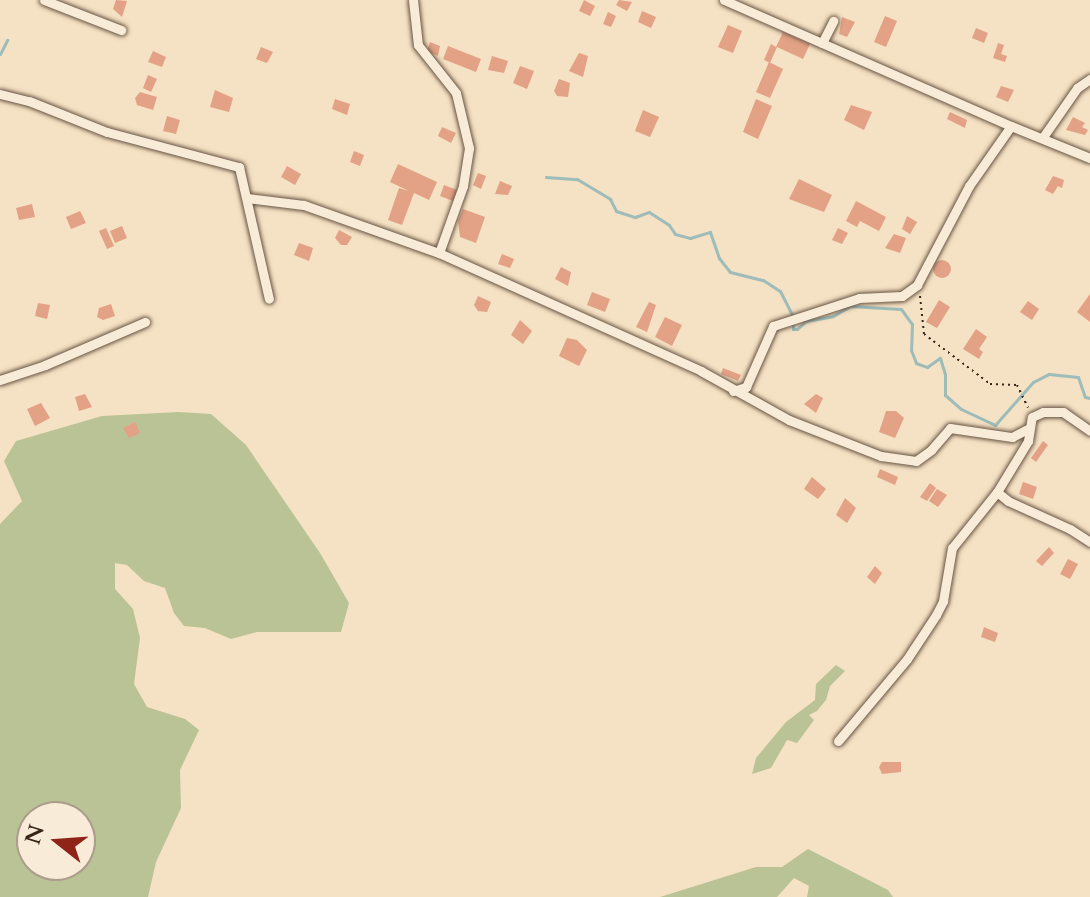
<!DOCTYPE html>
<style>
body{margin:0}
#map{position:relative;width:1090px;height:897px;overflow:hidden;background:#f5e1c3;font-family:Cardo,serif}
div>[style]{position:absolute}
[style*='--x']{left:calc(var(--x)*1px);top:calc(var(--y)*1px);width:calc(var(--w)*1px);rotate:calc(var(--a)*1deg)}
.green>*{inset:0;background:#bac395}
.stream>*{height:3px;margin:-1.5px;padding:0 1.5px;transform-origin:1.5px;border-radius:1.5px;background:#9dbcba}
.building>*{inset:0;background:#e3a185}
.round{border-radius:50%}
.path>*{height:2px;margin-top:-1px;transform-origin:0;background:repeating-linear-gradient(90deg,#382518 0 2px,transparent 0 6px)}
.roads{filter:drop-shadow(0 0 2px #675443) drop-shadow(0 0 2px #675443)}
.minor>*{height:9px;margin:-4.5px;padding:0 4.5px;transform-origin:4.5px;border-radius:4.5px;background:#f8ecd8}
span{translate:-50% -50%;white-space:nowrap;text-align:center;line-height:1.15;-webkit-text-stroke:7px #f8ecd8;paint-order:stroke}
.north{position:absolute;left:16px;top:801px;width:80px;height:80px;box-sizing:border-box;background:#f8ecd8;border:2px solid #ab9c8b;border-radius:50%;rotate:287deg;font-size:22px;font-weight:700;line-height:32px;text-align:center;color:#382518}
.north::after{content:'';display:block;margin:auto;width:28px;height:36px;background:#8f2418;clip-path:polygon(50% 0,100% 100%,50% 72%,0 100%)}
</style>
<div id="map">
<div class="green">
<div style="clip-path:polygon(evenodd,178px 412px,211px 414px,246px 445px,320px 553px,349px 603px,341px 632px,257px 632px,231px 639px,205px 628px,184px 626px,174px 613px,165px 588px,144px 581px,127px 565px,115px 563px,115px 589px,133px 609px,140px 638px,134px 684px,147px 707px,185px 719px,199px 730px,180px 770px,181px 808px,156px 862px,148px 897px,0 897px,0 524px,22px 501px,4px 461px,16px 441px,102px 416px,178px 412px,32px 817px,80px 817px,80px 865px,32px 865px,32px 817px)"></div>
<div style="clip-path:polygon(836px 665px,845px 671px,830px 686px,826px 700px,817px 711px,809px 715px,814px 720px,803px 735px,797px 743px,787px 740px,771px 768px,752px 774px,756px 758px,786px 722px,815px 700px,816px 684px)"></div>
<div style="clip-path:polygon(808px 849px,888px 890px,893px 897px,807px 897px,809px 886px,794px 878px,777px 897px,660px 897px,756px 867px,782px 867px)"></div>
</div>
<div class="stream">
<div style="--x:0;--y:54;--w:16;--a:-63"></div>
<div style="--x:546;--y:177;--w:31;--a:4"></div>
<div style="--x:577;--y:179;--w:39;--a:31"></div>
<div style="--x:610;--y:199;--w:13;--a:63"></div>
<div style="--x:616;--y:211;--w:20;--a:18"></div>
<div style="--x:635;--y:217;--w:15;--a:-20"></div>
<div style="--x:649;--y:212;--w:24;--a:33"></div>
<div style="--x:669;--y:225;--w:11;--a:56"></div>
<div style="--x:675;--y:234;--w:16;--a:15"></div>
<div style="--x:690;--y:238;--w:21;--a:-17"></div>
<div style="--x:710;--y:232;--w:28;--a:71"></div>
<div style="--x:719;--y:258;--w:18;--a:52"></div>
<div style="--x:730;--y:272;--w:34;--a:14"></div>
<div style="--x:763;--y:280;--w:20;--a:33"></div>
<div style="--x:780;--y:291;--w:28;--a:63"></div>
<div style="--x:793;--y:323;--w:6;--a:90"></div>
<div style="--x:793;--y:329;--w:4;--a:0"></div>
<div style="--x:797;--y:329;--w:12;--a:-42"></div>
<div style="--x:806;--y:321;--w:27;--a:-10"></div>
<div style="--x:833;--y:316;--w:20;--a:-30"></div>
<div style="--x:850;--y:306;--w:51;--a:3.4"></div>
<div style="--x:901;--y:309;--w:19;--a:54"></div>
<div style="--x:912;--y:324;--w:26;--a:92"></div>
<div style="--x:911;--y:350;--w:14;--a:69"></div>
<div style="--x:916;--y:363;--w:12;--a:20"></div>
<div style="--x:927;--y:367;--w:16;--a:-35"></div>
<div style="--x:940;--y:358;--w:17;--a:73"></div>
<div style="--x:945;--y:374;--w:21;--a:90"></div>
<div style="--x:945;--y:395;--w:21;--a:41"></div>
<div style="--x:961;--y:409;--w:38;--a:25"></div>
<div style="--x:995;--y:425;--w:57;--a:-48.5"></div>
<div style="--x:1033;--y:382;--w:18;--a:-27"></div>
<div style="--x:1049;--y:374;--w:29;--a:6"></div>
<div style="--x:1078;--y:377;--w:21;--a:71"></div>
<div style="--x:1085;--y:397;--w:5;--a:11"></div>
</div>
<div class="building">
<div style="clip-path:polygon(116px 0,127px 1px,122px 17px,113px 9px)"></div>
<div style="clip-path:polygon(584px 0,595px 6px,590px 16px,579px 11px)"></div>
<div style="clip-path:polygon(619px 0,632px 2px,627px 11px,616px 5px)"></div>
<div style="clip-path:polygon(642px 11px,656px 17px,651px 28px,638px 22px)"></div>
<div style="clip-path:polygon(608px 12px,616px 16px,611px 27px,603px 24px)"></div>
<div style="clip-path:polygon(885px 16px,897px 21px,886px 47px,874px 42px)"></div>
<div style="clip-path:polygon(842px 17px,855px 22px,847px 37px,839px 34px)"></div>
<div style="clip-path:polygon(728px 25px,742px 31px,733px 53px,718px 47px)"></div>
<div style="clip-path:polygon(976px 28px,988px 33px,984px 43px,972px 38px)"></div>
<div style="clip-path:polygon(783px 32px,810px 44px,803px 59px,777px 47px,770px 63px,764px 60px,771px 44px,776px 47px)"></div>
<div style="clip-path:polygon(430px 42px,440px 46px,438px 56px,427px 51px)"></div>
<div style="clip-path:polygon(998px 43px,1004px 45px,1001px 54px,1007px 56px,1005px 62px,993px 58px)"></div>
<div style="clip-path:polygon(448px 46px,481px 59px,476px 72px,443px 59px)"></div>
<div style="clip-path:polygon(261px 47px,273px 52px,267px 63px,256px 59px)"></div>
<div style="clip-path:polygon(153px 51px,166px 57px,162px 67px,148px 62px)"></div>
<div style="clip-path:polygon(579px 53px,588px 56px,583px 77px,569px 71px)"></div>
<div style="clip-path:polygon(492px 56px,508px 61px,504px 73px,488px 70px)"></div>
<div style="clip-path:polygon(769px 62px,783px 69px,770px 98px,756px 92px)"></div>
<div style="clip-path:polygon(520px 66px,534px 71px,527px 89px,513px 83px)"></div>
<div style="clip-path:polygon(148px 75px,157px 79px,151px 92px,143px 88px)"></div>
<div style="clip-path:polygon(559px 79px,570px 83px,568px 97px,557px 96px,554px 91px)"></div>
<div style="clip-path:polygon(1001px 86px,1014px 90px,1008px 102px,996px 97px)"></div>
<div style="clip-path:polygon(215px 90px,233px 98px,229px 112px,210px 107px)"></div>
<div style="clip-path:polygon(140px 92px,157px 97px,153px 110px,137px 105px,135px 98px)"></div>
<div style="clip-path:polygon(335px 99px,350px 104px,347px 115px,332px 109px)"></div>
<div style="clip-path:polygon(756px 99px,772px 106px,758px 139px,743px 132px)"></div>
<div style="clip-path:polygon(851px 105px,872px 112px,864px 130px,844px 120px)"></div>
<div style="clip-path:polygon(643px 110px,659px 117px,650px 137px,635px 131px)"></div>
<div style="clip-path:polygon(950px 112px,967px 120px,965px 128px,947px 119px)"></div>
<div style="clip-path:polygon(167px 116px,180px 120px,176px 134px,163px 131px)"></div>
<div style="clip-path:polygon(1073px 117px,1085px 123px,1082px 127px,1088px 130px,1085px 135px,1066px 130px)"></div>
<div style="clip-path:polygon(442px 127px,456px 133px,451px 143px,438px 136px)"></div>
<div style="clip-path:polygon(354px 151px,364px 155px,360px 166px,350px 162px)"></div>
<div style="clip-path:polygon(398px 164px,437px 182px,429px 200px,414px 193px,402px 225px,388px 220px,399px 188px,409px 191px,390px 182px)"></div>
<div style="clip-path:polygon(287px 166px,301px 174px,295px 185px,281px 177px)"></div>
<div style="clip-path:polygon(478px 173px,486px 176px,481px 189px,473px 185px)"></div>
<div style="clip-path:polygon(1053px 176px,1064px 180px,1062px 188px,1058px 186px,1053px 194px,1045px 190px)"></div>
<div style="clip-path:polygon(799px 179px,832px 195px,824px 212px,789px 199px)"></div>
<div style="clip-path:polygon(500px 181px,512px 186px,508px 195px,495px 194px)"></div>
<div style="clip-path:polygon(444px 185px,457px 190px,453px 201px,440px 196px)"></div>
<div style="clip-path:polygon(856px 201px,886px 217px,879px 231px,860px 221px,857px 227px,846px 221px)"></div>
<div style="clip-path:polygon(32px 204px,35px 217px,19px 220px,16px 208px)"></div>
<div style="clip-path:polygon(463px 209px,485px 217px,476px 243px,460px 237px,458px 221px)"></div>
<div style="clip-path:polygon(80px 211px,86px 223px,71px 229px,66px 217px)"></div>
<div style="clip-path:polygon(907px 216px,917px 222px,910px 234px,902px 229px)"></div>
<div style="clip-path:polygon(122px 226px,127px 238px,115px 243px,110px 231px)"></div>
<div style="clip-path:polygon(106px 228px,114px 246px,107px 249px,99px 231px)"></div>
<div style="clip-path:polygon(838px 228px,848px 233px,842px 244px,832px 240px)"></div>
<div style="clip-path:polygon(339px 230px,352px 237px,347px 245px,341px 245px,335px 238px)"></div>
<div style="clip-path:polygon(894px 234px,906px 238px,900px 253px,885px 248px)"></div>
<div style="clip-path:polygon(299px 243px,313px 248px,309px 261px,294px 255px)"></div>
<div style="clip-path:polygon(502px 254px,514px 259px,510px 268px,498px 264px)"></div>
<div class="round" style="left:933px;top:260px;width:18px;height:18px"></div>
<div style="clip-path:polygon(561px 267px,571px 272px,568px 286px,555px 279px)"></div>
<div style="clip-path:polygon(592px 292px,610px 299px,605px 312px,587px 305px)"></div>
<div style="clip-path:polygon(1090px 294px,1090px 322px,1077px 312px)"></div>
<div style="clip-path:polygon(478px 296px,491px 302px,487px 312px,478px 311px,474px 305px)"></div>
<div style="clip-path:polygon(939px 300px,950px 307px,937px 328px,926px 322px)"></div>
<div style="clip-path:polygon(1028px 301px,1039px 309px,1032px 320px,1020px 312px)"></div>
<div style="clip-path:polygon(649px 302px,656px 305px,647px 332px,636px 327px)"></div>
<div style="clip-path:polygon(38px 303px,50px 305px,47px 319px,35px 316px)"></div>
<div style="clip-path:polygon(111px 304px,115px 316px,103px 320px,97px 317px,99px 308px)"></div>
<div style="clip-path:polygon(665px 317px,682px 325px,672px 346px,655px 337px)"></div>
<div style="clip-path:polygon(520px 320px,532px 331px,523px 344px,511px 335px)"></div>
<div style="clip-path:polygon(976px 329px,987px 337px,979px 349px,983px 352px,979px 359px,963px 349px)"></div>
<div style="clip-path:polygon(567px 338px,577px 340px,587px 350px,579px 366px,559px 356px)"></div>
<div style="clip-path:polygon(723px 368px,741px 375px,738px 381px,721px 374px)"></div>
<div style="clip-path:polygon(85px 394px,92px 407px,79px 411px,75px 397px)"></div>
<div style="clip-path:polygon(816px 394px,823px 398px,816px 413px,804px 404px)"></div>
<div style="clip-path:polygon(41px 403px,50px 418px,35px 426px,27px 409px)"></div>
<div style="clip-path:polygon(886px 411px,896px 411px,904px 418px,895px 438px,879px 432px)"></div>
<div style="clip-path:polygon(135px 422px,140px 433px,129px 438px,123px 428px)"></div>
<div style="clip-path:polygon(1043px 441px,1048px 445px,1036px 462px,1031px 458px)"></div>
<div style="clip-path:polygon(880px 469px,898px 477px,895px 485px,877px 477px)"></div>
<div style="clip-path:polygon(812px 477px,826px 489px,818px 499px,804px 489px)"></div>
<div style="clip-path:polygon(1023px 482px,1037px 487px,1033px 499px,1019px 494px)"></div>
<div style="clip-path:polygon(930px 483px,936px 488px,927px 501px,920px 497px)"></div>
<div style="clip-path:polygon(937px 489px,947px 495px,938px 507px,929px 501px)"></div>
<div style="clip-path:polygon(845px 498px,856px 508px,847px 523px,836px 515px)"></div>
<div style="clip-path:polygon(1049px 547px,1054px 553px,1042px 566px,1036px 561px)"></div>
<div style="clip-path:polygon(1068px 559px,1078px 564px,1070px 579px,1060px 574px)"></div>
<div style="clip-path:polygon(875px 566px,882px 573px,875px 584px,867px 577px)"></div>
<div style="clip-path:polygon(984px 627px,998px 633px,995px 642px,981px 637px)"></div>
<div style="clip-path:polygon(882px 762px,901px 762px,901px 772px,882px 774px,879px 767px)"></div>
</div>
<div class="path">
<div style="--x:920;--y:296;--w:38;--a:84"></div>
<div style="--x:924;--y:334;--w:83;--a:37.1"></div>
<div style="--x:990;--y:384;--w:27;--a:2"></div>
<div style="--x:1017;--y:385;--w:25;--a:64"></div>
</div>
<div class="roads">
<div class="minor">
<div style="--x:44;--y:0;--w:83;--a:21.3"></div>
<div style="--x:413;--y:0;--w:45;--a:83.7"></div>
<div style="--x:418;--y:45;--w:61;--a:51.6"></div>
<div style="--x:456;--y:93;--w:57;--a:76.7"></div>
<div style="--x:469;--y:148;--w:38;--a:99"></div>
<div style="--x:463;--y:186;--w:71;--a:109.7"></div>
<div style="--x:724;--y:0;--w:313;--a:23.7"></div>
<div style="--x:822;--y:43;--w:25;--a:-63"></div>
<div style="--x:0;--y:94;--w:30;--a:14"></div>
<div style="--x:29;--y:101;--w:84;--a:21.7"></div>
<div style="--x:107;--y:132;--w:137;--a:14.9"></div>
<div style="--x:239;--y:167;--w:135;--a:77.2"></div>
<div style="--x:1043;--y:137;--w:60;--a:-55.2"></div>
<div style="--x:1077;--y:88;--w:16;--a:-35"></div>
<div style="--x:247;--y:198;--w:57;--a:7"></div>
<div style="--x:304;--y:205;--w:143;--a:19.6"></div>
<div style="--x:439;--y:253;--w:287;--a:24.2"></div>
<div style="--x:701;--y:371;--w:101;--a:29.1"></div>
<div style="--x:789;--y:420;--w:99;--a:21.4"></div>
<div style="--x:881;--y:456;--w:35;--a:8"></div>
<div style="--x:916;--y:461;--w:19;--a:-36"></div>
<div style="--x:931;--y:450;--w:29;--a:-49"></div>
<div style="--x:950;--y:428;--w:63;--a:8.3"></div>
<div style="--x:1012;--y:437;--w:18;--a:-27"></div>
<div style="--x:0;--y:380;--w:47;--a:-18.4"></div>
<div style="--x:45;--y:365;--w:109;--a:-23.3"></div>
<div style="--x:733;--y:391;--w:14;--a:-17"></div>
<div style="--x:746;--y:387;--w:67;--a:-66.1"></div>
<div style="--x:773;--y:326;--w:90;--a:-18"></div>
<div style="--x:859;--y:298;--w:43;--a:-2.7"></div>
<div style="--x:902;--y:296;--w:19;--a:-36"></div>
<div style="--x:917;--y:285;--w:112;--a:-62.3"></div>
<div style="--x:969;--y:186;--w:73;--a:-55"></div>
<div style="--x:1011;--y:126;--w:85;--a:22.1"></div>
<div style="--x:997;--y:492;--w:60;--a:-58.7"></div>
<div style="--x:1028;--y:441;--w:24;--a:-81"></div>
<div style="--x:1032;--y:417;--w:12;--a:-24"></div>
<div style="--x:1043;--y:412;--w:20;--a:0"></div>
<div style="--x:1063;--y:412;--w:33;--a:35"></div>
<div style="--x:838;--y:741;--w:107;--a:-49.9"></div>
<div style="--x:907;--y:659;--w:53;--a:-56.6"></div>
<div style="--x:936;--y:615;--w:16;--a:-63"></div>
<div style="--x:943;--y:601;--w:54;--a:-80.4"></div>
<div style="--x:952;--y:548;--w:72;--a:-51.2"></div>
<div style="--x:997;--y:492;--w:14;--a:39"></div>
<div style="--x:1008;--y:501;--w:68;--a:24.3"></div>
<div style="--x:1070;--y:529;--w:24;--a:33"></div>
</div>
</div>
<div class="north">N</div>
</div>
